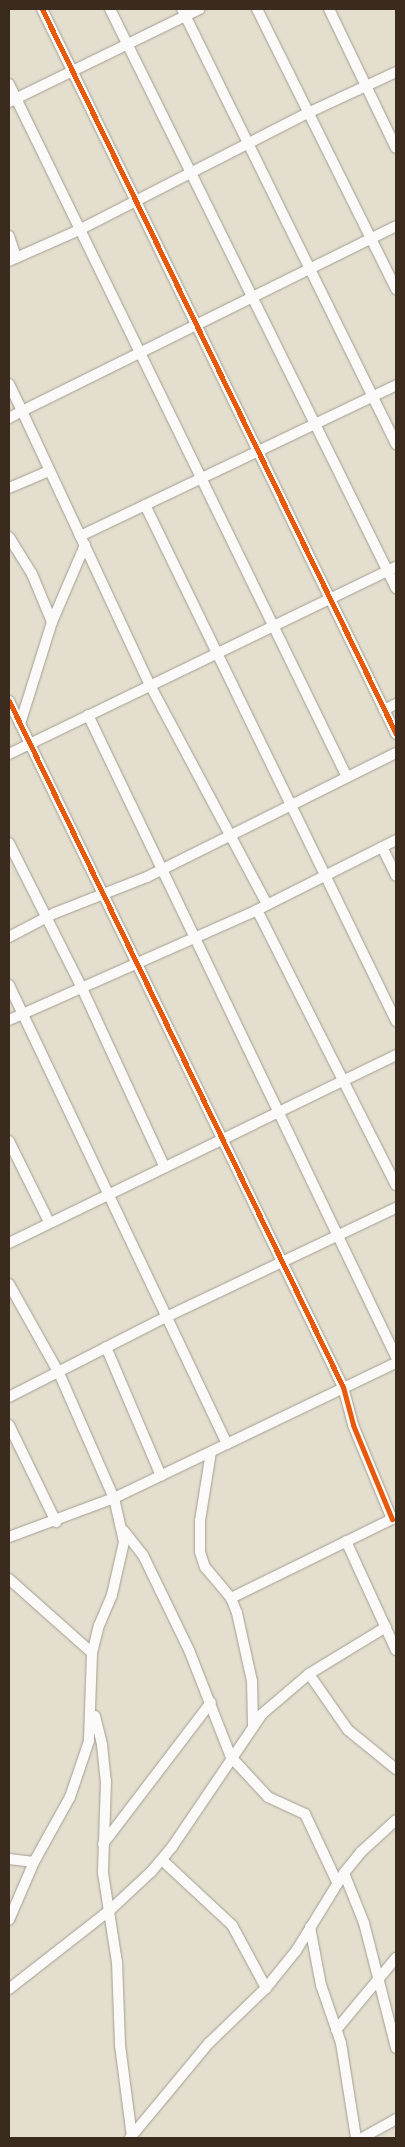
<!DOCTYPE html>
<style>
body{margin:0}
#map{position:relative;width:405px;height:2147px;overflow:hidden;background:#e3decd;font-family:"Old Standard TT",serif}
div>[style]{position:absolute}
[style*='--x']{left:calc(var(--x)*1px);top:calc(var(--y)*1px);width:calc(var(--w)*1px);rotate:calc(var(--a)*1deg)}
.roads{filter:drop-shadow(0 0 1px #a39e93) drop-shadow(0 0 1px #a39e93)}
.minor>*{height:10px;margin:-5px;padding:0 5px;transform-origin:5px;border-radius:5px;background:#fbfaf8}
.cycleway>*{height:5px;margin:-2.5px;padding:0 2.5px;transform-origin:2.5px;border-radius:2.5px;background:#e8590c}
span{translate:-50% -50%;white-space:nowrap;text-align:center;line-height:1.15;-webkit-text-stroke:4.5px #fbf7ec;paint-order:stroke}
.frame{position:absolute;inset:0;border:10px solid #3b2a1e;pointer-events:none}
</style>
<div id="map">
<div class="roads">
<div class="minor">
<div style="--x:42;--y:9;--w:807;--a:63.97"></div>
<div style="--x:110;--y:9;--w:646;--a:63.71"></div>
<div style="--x:182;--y:9;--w:485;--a:63.8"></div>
<div style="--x:257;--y:9;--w:313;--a:63.6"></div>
<div style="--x:329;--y:9;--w:154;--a:64.3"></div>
<div style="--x:9;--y:84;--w:771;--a:64"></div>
<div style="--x:9;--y:102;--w:212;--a:-26"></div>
<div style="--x:9;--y:236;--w:23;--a:72"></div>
<div style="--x:9;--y:261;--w:77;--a:-23.9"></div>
<div style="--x:79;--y:230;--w:259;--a:-27.1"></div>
<div style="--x:310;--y:112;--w:95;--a:-24.9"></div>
<div style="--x:9;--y:384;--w:30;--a:64"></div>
<div style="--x:22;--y:411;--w:417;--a:-26.3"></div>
<div style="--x:9;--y:418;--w:15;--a:-28"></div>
<div style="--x:22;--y:411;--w:302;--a:65"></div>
<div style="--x:150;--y:685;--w:248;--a:61.9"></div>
<div style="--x:9;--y:488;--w:43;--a:-23"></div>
<div style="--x:145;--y:505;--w:574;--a:64.06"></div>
<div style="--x:80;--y:536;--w:350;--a:-25.5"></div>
<div style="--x:9;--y:537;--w:44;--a:58.1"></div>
<div style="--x:32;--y:574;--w:52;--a:67.4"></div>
<div style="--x:9;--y:701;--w:763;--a:64.04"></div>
<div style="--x:343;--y:1387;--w:39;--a:75"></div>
<div style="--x:353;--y:1425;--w:102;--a:67.5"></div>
<div style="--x:384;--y:710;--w:13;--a:-27"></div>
<div style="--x:88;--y:715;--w:712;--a:64.37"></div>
<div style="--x:20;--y:724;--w:107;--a:-72.6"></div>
<div style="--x:52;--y:622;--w:84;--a:-66.8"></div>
<div style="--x:9;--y:754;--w:430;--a:-25.8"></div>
<div style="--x:9;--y:843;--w:160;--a:63.3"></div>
<div style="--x:81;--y:986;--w:200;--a:65.2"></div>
<div style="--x:382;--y:847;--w:32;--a:64"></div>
<div style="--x:257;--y:910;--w:308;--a:63.2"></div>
<div style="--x:9;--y:937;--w:52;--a:-27.6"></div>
<div style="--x:55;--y:913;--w:99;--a:-21.4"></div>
<div style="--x:147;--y:877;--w:278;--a:-26.5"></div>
<div style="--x:9;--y:985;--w:508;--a:64.59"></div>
<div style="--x:9;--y:1020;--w:271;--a:-23.9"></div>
<div style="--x:257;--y:910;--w:156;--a:-26.7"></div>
<div style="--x:9;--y:1141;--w:90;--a:63.7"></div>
<div style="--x:9;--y:1243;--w:430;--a:-25.9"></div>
<div style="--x:9;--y:1284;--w:102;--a:60.7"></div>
<div style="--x:59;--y:1373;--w:137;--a:66.3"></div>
<div style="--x:114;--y:1498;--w:45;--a:77.2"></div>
<div style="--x:124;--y:1542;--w:54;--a:102.8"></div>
<div style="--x:112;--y:1595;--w:33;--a:113"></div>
<div style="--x:99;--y:1625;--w:29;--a:104"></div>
<div style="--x:92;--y:1653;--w:88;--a:92"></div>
<div style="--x:89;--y:1741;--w:59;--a:108.7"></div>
<div style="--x:70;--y:1797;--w:74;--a:119"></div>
<div style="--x:34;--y:1862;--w:63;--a:113.3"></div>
<div style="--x:106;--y:1347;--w:140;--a:66.9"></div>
<div style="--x:9;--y:1397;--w:176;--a:-27"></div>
<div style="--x:166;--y:1317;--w:255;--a:-25.4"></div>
<div style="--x:9;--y:1425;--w:108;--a:64.1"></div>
<div style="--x:211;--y:1452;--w:70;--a:99.1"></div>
<div style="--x:200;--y:1521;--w:31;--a:90"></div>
<div style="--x:200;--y:1552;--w:16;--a:72"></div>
<div style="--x:205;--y:1567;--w:40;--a:50"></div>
<div style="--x:231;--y:1598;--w:16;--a:68"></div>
<div style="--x:237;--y:1613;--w:70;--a:77.6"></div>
<div style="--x:252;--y:1681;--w:44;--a:88.7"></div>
<div style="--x:124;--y:1531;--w:31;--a:52"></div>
<div style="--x:143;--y:1555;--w:106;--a:64.2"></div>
<div style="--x:189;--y:1650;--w:115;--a:68.6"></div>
<div style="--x:231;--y:1757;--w:54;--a:47.2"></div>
<div style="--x:268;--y:1797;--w:41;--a:24.7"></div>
<div style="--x:305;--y:1814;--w:75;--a:64.8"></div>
<div style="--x:9;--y:1537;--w:112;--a:-20.4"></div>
<div style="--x:114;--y:1498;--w:313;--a:-25.6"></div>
<div style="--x:346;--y:1541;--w:120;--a:65.4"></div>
<div style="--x:9;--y:1579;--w:111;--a:41.7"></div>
<div style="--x:231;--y:1598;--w:184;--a:-26.1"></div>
<div style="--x:309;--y:1674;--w:68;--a:55.1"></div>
<div style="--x:348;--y:1730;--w:62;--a:39.1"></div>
<div style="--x:95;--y:1716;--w:30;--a:76"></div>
<div style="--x:102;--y:1745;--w:36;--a:84"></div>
<div style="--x:106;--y:1781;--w:92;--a:91.9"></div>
<div style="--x:103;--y:1873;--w:90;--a:81.1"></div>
<div style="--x:117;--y:1962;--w:83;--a:87.9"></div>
<div style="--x:120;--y:2045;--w:93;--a:82.6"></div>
<div style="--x:103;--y:1844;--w:178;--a:-52.7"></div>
<div style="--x:9;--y:1859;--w:25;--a:7"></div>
<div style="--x:162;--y:1860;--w:96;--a:42.9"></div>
<div style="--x:232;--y:1925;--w:72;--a:61.6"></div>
<div style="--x:344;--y:1873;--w:54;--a:68.2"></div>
<div style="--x:364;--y:1923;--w:129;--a:75.6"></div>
<div style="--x:310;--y:1927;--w:59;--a:79.3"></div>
<div style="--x:321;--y:1985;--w:61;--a:71"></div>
<div style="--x:341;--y:2043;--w:96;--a:81"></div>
<div style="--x:9;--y:1989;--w:127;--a:-38"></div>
<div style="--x:109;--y:1911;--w:57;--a:-42.9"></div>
<div style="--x:151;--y:1872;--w:33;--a:-50"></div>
<div style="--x:172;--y:1847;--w:161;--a:-55.9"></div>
<div style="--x:262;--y:1714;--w:62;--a:-40.4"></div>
<div style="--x:309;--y:1674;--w:90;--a:-31.4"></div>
<div style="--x:336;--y:2030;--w:94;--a:-50.2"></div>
<div style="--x:130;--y:2138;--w:124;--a:-50.3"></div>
<div style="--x:209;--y:2043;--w:79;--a:-44"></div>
<div style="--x:266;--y:1988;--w:48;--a:-51"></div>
<div style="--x:296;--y:1951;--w:92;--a:-58.4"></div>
<div style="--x:344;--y:1873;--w:27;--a:-51"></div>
<div style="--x:361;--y:1852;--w:47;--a:-42.4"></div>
<div style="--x:362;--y:2138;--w:39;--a:-29"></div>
</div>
</div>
<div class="cycleway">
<div style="--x:42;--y:9;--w:807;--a:63.97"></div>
<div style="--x:9;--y:701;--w:763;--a:64.04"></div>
<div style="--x:343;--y:1387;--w:39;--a:75"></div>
<div style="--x:353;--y:1425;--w:102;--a:67.5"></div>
</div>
<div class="frame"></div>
</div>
